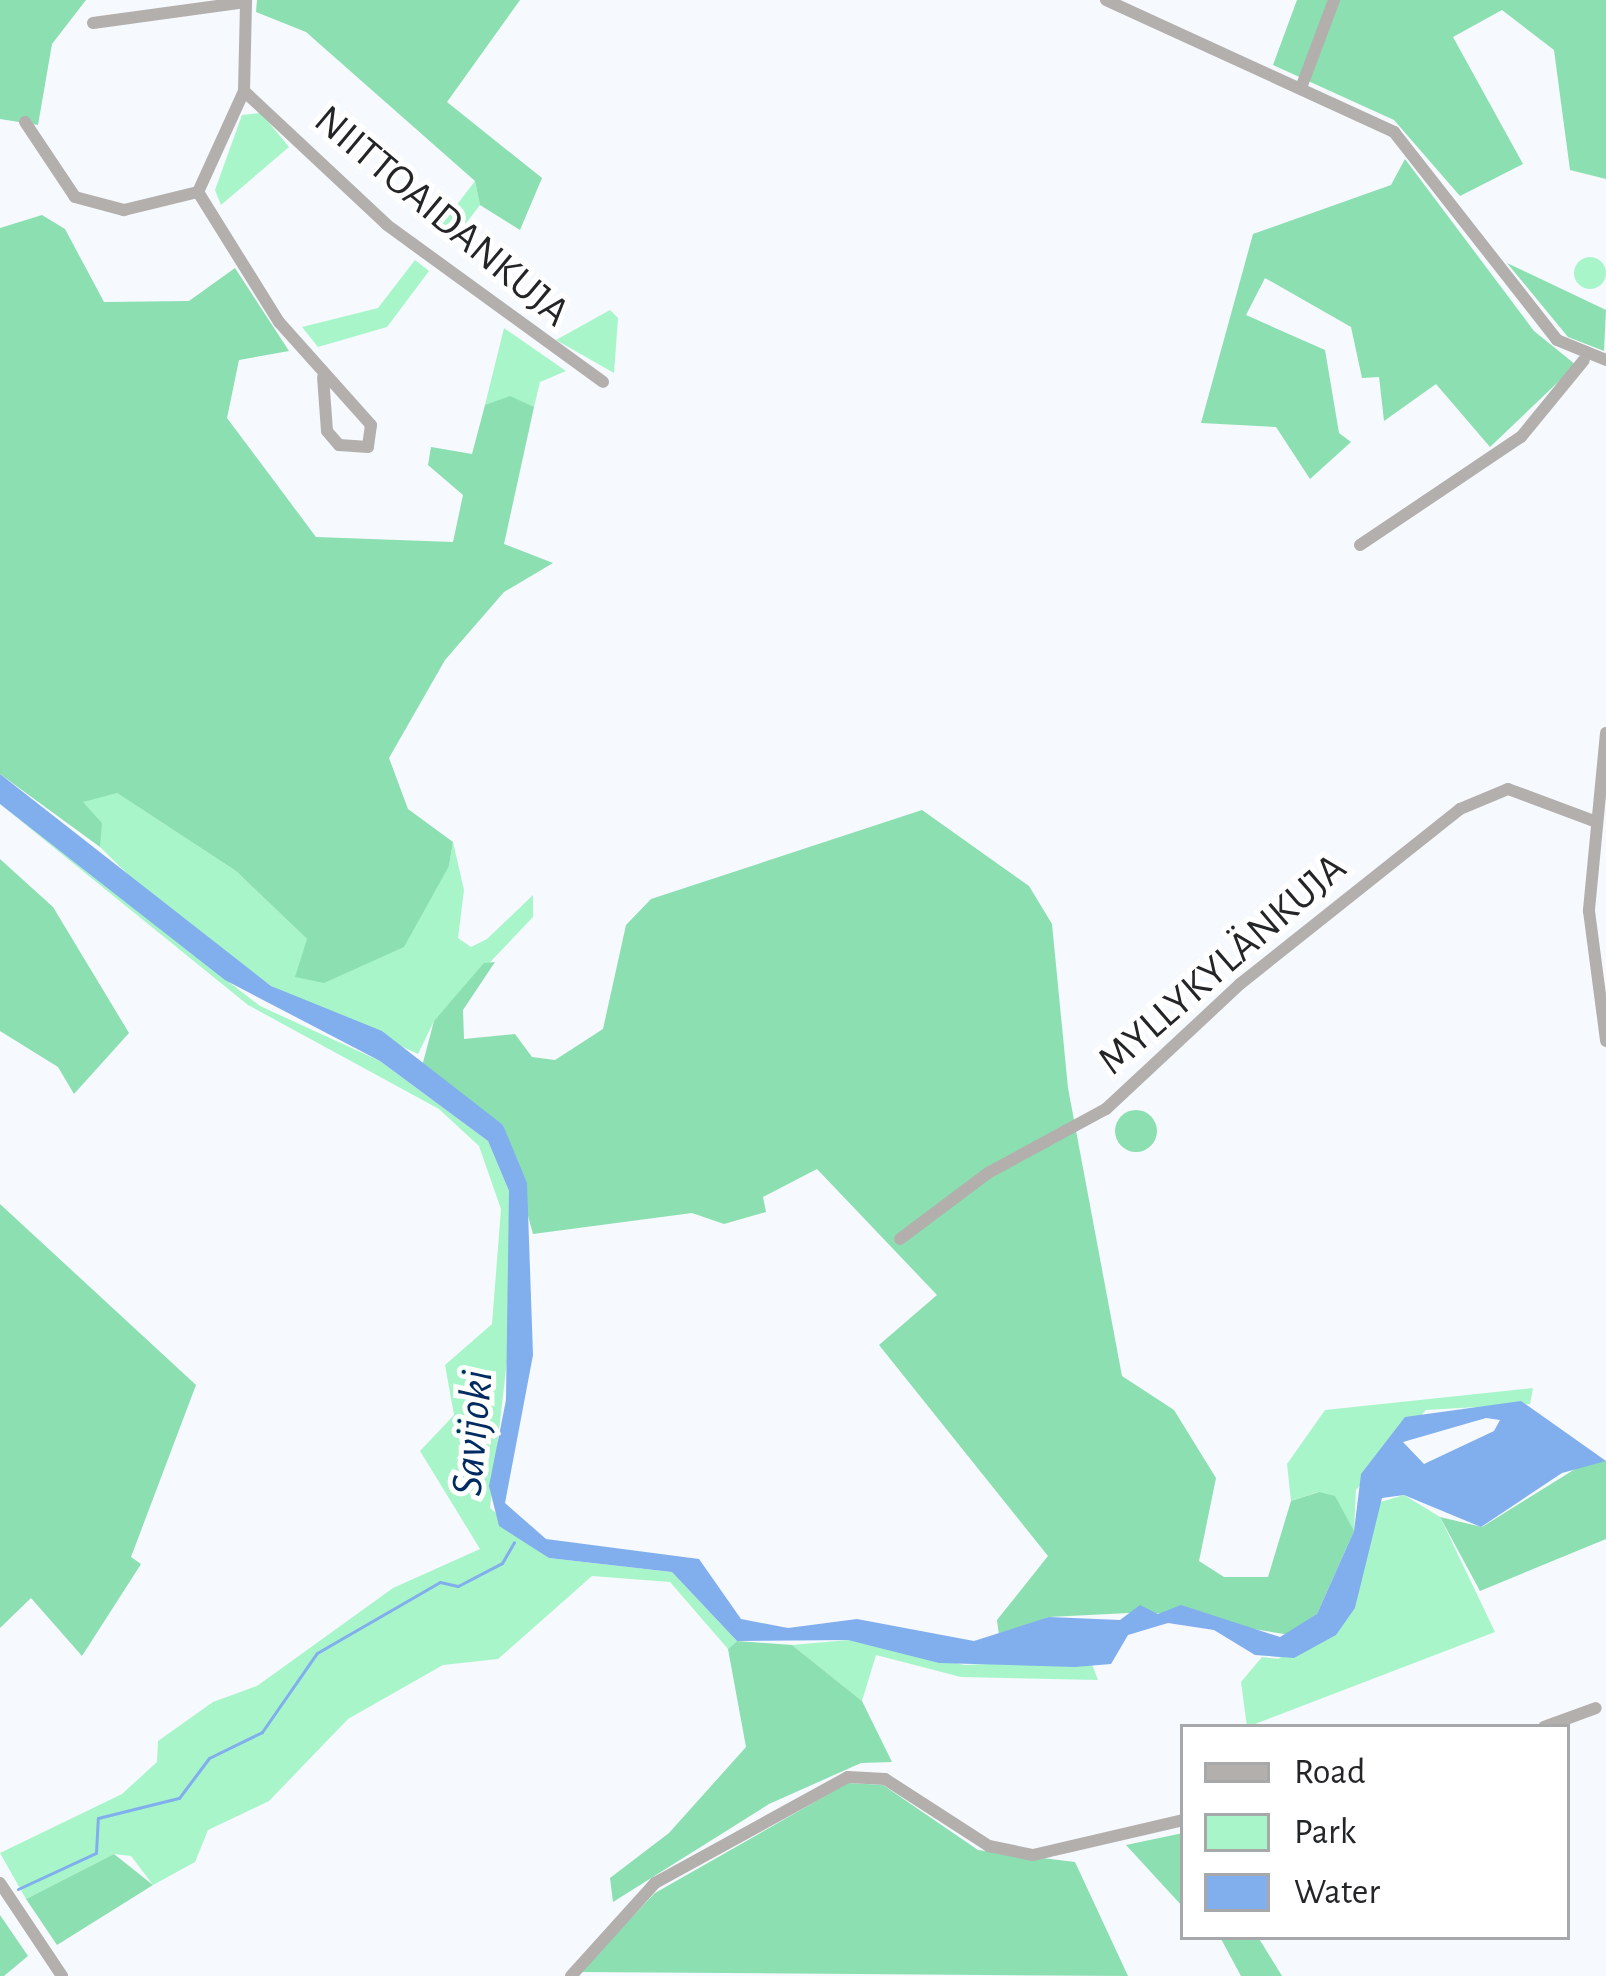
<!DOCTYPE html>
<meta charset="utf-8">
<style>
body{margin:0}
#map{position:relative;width:1606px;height:1976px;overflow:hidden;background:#f6f9fe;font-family:"Alegreya Sans",sans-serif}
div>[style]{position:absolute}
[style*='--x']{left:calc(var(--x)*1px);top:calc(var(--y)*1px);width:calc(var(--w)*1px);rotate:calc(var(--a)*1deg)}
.green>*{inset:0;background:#a9f5ca}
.round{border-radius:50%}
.forest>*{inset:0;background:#8cdfb1}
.water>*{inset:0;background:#81aeed}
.stream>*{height:3px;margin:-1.5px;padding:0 1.5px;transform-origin:1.5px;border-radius:1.5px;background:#81aeed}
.minor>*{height:12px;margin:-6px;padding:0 6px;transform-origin:6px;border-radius:6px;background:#b3afad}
span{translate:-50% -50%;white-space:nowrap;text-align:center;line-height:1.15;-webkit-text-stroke:10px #fff;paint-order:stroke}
.street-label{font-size:42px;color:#232527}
.water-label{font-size:45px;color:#002b62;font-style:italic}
.legend{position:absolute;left:1180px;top:1724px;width:390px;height:216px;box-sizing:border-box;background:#fff;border:3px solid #a7a8a9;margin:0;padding:15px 21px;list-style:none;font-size:36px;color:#232527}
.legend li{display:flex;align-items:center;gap:24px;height:60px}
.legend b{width:60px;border:3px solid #a7a8a9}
</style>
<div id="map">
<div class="green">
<div style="clip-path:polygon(261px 113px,289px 147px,221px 205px,215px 190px,242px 115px)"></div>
<div style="clip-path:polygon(475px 181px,480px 205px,450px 244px,436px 232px)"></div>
<div class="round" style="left:1574px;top:257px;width:32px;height:32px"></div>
<div style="clip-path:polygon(415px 260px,429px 271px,387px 327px,318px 347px,302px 327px,378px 308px)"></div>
<div style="clip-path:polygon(610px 310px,618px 318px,614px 373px,556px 340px)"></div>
<div style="clip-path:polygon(504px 328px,566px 371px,540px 382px,534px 407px,485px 405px)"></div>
<div style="clip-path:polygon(96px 792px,117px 793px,236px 871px,307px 939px,308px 958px,449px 866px,453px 842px,464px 890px,458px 938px,471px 947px,487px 939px,533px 895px,533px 917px,434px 1021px,418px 1054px,271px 986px,154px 900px,100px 847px,82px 802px)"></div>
<div style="clip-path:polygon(0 804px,260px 1006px,380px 1061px,488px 1141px,509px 1191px,510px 1335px,490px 1508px,549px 1558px,672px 1572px,737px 1641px,728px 1649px,670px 1582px,592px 1576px,498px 1659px,443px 1665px,348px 1719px,269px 1801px,208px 1830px,195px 1862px,153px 1885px,131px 1856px,114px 1854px,26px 1899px,0 1853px,122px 1794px,157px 1762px,158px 1741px,213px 1702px,257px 1686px,393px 1588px,480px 1549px,420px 1451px,454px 1415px,445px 1365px,492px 1324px,501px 1209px,479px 1146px,439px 1109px,248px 1005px)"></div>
<div style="clip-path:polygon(1533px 1388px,1530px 1404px,1426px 1410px,1356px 1490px,1354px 1531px,1318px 1492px,1291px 1501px,1287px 1464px,1325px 1410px)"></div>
<div style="clip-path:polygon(1404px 1495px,1440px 1517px,1495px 1632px,1247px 1727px,1241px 1682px,1262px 1657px,1278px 1659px,1355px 1608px,1377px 1503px)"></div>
<div style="clip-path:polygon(848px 1640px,965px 1665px,1090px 1659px,1098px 1680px,961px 1677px,876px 1655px,862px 1701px,792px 1645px)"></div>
</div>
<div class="forest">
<div style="clip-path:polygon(0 0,86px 0,52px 44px,38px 125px,0 119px)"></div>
<div style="clip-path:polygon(257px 0,520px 0,447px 102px,542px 178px,520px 230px,480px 205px,475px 181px,306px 32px,256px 12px)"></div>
<div style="clip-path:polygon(1297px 0,1606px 0,1606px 179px,1570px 170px,1554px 50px,1502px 10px,1453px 37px,1523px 164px,1460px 196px,1394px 120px,1273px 65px)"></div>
<div style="clip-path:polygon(1405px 159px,1534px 331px,1576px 365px,1490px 447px,1436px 384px,1384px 421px,1379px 377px,1362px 378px,1351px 327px,1265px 278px,1246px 315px,1325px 350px,1339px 433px,1351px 442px,1310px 479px,1276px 427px,1201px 423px,1253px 234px,1391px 185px)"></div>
<div style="clip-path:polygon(42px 215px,65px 229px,104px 302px,189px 301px,235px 268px,289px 351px,239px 360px,227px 418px,316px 537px,453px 542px,463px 495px,428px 465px,431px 447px,472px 454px,485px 405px,510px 396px,534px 407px,504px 544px,553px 563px,504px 592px,445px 660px,389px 758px,408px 809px,453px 842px,449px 866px,404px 947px,324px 983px,295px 977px,307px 939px,236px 871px,117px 793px,83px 802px,102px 823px,100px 847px,0 774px,0 228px)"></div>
<div style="clip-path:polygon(1507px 263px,1606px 310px,1604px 351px,1568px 337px)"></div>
<div style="clip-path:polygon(922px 810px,1029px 886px,1052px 924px,1068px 1088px,1122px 1376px,1174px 1410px,1216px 1478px,1199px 1561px,1224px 1577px,1268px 1577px,1291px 1501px,1319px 1492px,1335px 1496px,1354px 1531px,1317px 1614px,1290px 1635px,1149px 1612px,1049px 1617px,999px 1636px,997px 1620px,1048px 1556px,879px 1345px,937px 1295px,817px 1169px,763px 1197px,766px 1212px,724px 1224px,692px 1213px,533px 1234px,503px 1125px,421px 1070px,434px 1021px,484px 963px,495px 962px,463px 1010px,464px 1039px,515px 1034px,532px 1057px,555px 1060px,603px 1029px,626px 925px,651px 899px)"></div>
<div style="clip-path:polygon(0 859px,53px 907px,129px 1033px,74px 1094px,58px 1067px,0 1031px)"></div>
<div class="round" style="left:1115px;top:1110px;width:42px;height:42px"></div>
<div style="clip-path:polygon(0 1204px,196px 1385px,131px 1557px,141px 1564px,82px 1656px,31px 1598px,0 1628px)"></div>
<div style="clip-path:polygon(1588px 1461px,1606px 1461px,1606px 1539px,1480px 1591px,1440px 1517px,1482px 1527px)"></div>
<div style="clip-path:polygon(737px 1641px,792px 1645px,862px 1701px,892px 1762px,861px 1763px,769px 1804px,613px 1902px,610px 1878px,669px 1833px,746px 1747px,728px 1649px)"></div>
<div style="clip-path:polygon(848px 1783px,883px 1785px,978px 1850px,1075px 1862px,1128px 1976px,579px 1972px,655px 1893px)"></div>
<div style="clip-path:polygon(1183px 1833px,1183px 1907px,1126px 1845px)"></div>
<div style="clip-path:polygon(114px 1854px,153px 1885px,57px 1945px,26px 1899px)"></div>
<div style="clip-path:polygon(0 1915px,28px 1956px,4px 1976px,0 1976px)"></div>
<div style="clip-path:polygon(1220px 1937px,1258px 1937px,1282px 1976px,1241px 1976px)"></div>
</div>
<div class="water">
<div style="clip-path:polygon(evenodd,0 774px,271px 986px,382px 1031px,503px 1125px,527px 1183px,533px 1355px,505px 1503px,546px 1539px,699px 1559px,741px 1619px,788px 1628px,857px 1619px,974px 1641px,1049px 1617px,1120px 1620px,1140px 1605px,1158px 1614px,1181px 1605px,1280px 1637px,1317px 1614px,1354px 1531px,1361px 1474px,1405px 1417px,1521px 1401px,1606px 1461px,1562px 1473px,1481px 1527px,1404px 1495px,1382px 1498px,1355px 1608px,1336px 1635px,1294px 1658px,1255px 1655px,1214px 1630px,1168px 1623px,1128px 1635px,1111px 1664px,1075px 1667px,939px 1663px,848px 1640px,737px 1641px,672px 1572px,549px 1558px,499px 1526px,489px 1486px,506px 1400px,509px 1191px,488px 1141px,380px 1061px,225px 980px,0 804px,0 774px,1486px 1418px,1500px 1420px,1494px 1431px,1424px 1464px,1403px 1442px,1486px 1418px)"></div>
</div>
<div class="stream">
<div style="--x:18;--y:1889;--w:86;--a:-24.8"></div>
<div style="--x:96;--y:1853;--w:35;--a:-87"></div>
<div style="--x:98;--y:1818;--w:83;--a:-13.9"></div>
<div style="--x:179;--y:1798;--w:50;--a:-53.1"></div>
<div style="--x:209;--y:1758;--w:59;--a:-26.1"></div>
<div style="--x:262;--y:1732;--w:96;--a:-55.2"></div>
<div style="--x:317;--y:1653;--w:142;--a:-30"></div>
<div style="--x:440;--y:1582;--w:18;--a:13"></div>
<div style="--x:458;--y:1586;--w:50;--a:-27.6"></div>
<div style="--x:502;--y:1563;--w:24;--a:-60"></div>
</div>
<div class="minor">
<div style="--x:1106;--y:0;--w:317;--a:24.6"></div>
<div style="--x:1394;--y:132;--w:264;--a:51.9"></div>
<div style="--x:1557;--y:340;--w:53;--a:22.2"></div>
<div style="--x:93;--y:23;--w:154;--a:-7.8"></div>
<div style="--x:1301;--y:88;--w:94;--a:-69.4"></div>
<div style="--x:244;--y:91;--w:196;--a:43.1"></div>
<div style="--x:387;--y:225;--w:267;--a:36"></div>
<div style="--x:25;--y:122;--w:90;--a:56.3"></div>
<div style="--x:75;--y:197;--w:51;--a:14.9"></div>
<div style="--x:124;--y:210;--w:76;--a:-13.7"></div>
<div style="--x:198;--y:192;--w:111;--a:-65.5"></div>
<div style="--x:244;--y:91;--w:91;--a:-88.7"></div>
<div style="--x:198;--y:192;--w:153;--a:58.1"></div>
<div style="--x:279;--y:322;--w:138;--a:48.2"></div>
<div style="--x:371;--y:425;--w:22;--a:98"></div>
<div style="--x:368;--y:447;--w:29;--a:-176"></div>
<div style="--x:339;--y:445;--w:18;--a:-131"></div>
<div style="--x:327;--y:431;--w:54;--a:-94.2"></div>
<div style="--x:1360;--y:545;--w:194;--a:-33.9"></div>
<div style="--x:1521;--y:437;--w:99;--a:-50.7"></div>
<div style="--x:1606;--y:733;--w:179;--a:95.5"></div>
<div style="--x:1589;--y:911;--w:131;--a:82.5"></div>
<div style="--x:900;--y:1239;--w:110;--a:-36.9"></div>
<div style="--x:988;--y:1173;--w:134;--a:-28.5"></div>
<div style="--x:1106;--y:1109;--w:183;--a:-43"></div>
<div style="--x:1240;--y:984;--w:281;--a:-38.5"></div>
<div style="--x:1460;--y:809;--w:52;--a:-22.6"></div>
<div style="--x:1508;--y:789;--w:92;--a:20.4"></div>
<div style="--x:1544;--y:1727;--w:55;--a:-20.1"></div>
<div style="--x:0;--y:1883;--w:112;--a:56.3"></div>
<div style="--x:571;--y:1976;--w:125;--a:-47.9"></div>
<div style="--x:655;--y:1883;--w:220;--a:-28.8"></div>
<div style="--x:848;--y:1777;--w:37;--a:3"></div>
<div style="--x:885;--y:1779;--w:124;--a:32.8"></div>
<div style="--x:989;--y:1846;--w:45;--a:11.6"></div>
<div style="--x:1033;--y:1855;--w:154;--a:-13.1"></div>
</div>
<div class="street-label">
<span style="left:442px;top:216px;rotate:40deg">NIITTOAIDANKUJA</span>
<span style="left:1222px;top:964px;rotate:-41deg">MYLLYKYLÄNKUJA</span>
</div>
<div class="water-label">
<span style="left:473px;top:1433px;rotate:-85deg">Savijoki</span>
</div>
<ul class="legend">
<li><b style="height:15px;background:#b3afad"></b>Road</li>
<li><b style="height:33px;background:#a9f5ca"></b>Park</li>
<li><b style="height:33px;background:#81aeed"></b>Water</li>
</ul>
</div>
